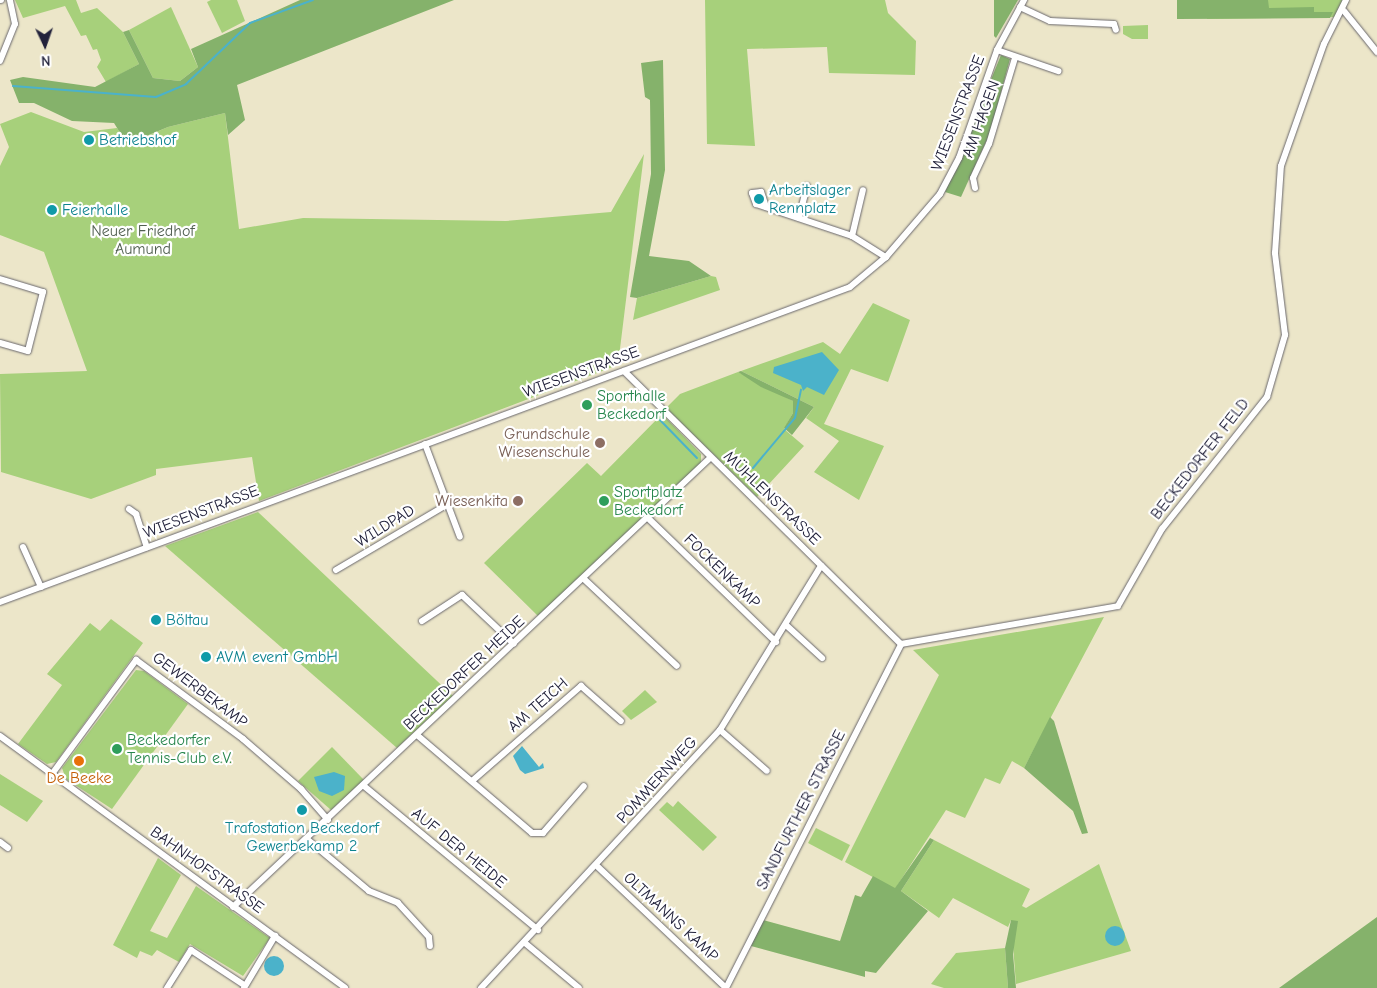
<!DOCTYPE html>
<meta charset="utf-8">
<style>
body{margin:0}
#map{position:relative;width:1377px;height:988px;overflow:hidden;background:#ece6c9;font-family:"Comic Neue",sans-serif}
div>[style]{position:absolute}
[style*='--x']{left:calc(var(--x)*1px);top:calc(var(--y)*1px);width:calc(var(--w)*1px);rotate:calc(var(--a)*1deg)}
.green>*{inset:0;background:#a7d07b}
.forest>*{inset:0;background:#85b26b}
.water>*{inset:0;background:#4bb2ca}
.round{border-radius:50%}
.stream>*{height:2px;margin:-1px;padding:0 1px;transform-origin:1px;border-radius:1px;background:#4bb2ca}
.roads{filter:drop-shadow(0 0 1px #69676d) drop-shadow(0 0 1px #69676d)}
.minor>*{height:6px;margin:-3px;padding:0 3px;transform-origin:3px;border-radius:3px;background:#fff}
.dots>*{width:14px;height:14px;translate:-50% -50%;box-sizing:border-box;border:2px solid #fff;border-radius:50%}
span{translate:-50% -50%;white-space:nowrap;text-align:center;line-height:1.15;-webkit-text-stroke:4.5px #fff;paint-order:stroke}
.street-label{font-size:16px;color:#22223b}
.culture-label{font-size:16px;color:#0d838f}
.left{translate:0 -50%;text-align:left}
.park-label{font-size:16px;color:#515f51}
.leisure-label{font-size:16px;color:#27864d}
.education-label{font-size:16px;color:#785e54}
.right{translate:-100% -50%;text-align:right}
.food-label{font-size:16px;color:#c56008}
.north{position:absolute;left:20px;top:20px;width:50px;height:50px;-webkit-text-stroke:4px #fff;paint-order:stroke;rotate:177deg;font-size:14px;font-weight:700;line-height:20px;text-align:center;color:#22223b}
.north::after{content:'';display:block;margin:auto;width:18px;height:22px;background:#22223b;clip-path:polygon(50% 0,100% 100%,50% 72%,0 100%)}
</style>
<div id="map">
<div class="green">
<div style="clip-path:polygon(15px 0,76px 0,81px 13px,97px 8px,123px 32px,139px 64px,106px 82px,97px 67px,101px 60px,97px 49px,93px 50px,86px 35px,81px 36px,65px 6px,23px 18px)"></div>
<div style="clip-path:polygon(211px 0,237px 0,245px 21px,222px 33px,207px 2px)"></div>
<div style="clip-path:polygon(705px 0,885px 0,888px 13px,916px 41px,915px 75px,829px 73px,827px 47px,747px 49px,755px 146px,707px 144px)"></div>
<div style="clip-path:polygon(1208px 0,1344px 0,1338px 17px,1207px 19px)"></div>
<div style="clip-path:polygon(171px 7px,198px 67px,180px 81px,153px 78px,129px 30px)"></div>
<div style="clip-path:polygon(1148px 25px,1148px 39px,1132px 39px,1123px 34px,1123px 26px)"></div>
<div style="clip-path:polygon(31px 112px,84px 132px,117px 128px,128px 144px,168px 127px,225px 113px,239px 229px,303px 218px,506px 221px,611px 212px,644px 154px,618px 365px,259px 501px,252px 457px,156px 469px,156px 475px,91px 499px,1px 472px,0 374px,87px 371px,44px 252px,0 235px,0 166px,9px 147px,0 124px)"></div>
<div style="clip-path:polygon(711px 276px,716px 277px,720px 290px,633px 320px,637px 298px)"></div>
<div style="clip-path:polygon(873px 303px,910px 320px,888px 382px,851px 369px,824px 424px,884px 446px,859px 500px,814px 472px,839px 441px,806px 418px,814px 407px,741px 371px,823px 342px,840px 354px)"></div>
<div style="clip-path:polygon(738px 372px,793px 401px,793px 413px,784px 429px,804px 446px,757px 497px,666px 408px,680px 394px)"></div>
<div style="clip-path:polygon(662px 414px,701px 454px,701px 465px,538px 616px,484px 563px,587px 463px,601px 476px)"></div>
<div style="clip-path:polygon(258px 512px,453px 696px,397px 748px,165px 546px)"></div>
<div style="clip-path:polygon(1104px 617px,1024px 768px,1012px 761px,1000px 784px,985px 778px,965px 818px,946px 810px,895px 889px,845px 862px,939px 675px,913px 650px)"></div>
<div style="clip-path:polygon(111px 619px,143px 643px,56px 762px,47px 764px,18px 744px,62px 685px,47px 674px,90px 623px,100px 631px)"></div>
<div style="clip-path:polygon(136px 670px,144px 671px,188px 704px,112px 809px,66px 779px,62px 768px)"></div>
<div style="clip-path:polygon(645px 690px,657px 702px,631px 720px,622px 711px)"></div>
<div style="clip-path:polygon(332px 747px,364px 780px,331px 810px,298px 781px)"></div>
<div style="clip-path:polygon(0 774px,43px 801px,27px 822px,0 805px)"></div>
<div style="clip-path:polygon(678px 801px,717px 837px,703px 851px,659px 810px,667px 802px,673px 807px)"></div>
<div style="clip-path:polygon(816px 828px,850px 845px,842px 861px,808px 843px)"></div>
<div style="clip-path:polygon(934px 840px,1030px 889px,1022px 906px,1026px 908px,1099px 864px,1131px 951px,1016px 984px,1011px 920px,1008px 927px,953px 898px,939px 918px,901px 891px)"></div>
<div style="clip-path:polygon(158px 858px,181px 875px,150px 931px,167px 938px,196px 886px,270px 938px,243px 976px,190px 944px,179px 962px,157px 950px,152px 956px,140px 951px,137px 958px,113px 945px)"></div>
<div style="clip-path:polygon(1005px 948px,1008px 988px,944px 988px,931px 984px,956px 953px)"></div>
</div>
<div class="forest">
<div style="clip-path:polygon(300px 0,454px 0,237px 85px,245px 120px,228px 135px,225px 113px,168px 127px,127px 144px,114px 123px,72px 121px,34px 103px,19px 103px,10px 80px,23px 77px,95px 87px,139px 64px,123px 32px,129px 30px,153px 78px,180px 81px,198px 67px,191px 49px)"></div>
<div style="clip-path:polygon(994px 0,1018px 0,996px 38px,994px 36px)"></div>
<div style="clip-path:polygon(1177px 0,1268px 0,1269px 8px,1314px 7px,1314px 12px,1333px 12px,1330px 18px,1177px 19px)"></div>
<div style="clip-path:polygon(1001px 55px,1010px 59px,990px 133px,961px 197px,945px 192px)"></div>
<div style="clip-path:polygon(663px 60px,665px 170px,649px 256px,689px 261px,711px 276px,637px 298px,630px 297px,651px 174px,650px 100px,645px 97px,641px 63px)"></div>
<div style="clip-path:polygon(741px 371px,814px 407px,792px 435px,784px 428px,793px 413px,793px 401px,761px 387px,738px 372px)"></div>
<div style="clip-path:polygon(1050px 717px,1054px 721px,1088px 833px,1082px 834px,1073px 811px,1024px 768px)"></div>
<div style="clip-path:polygon(930px 838px,934px 840px,901px 891px,928px 911px,876px 973px,865px 971px,865px 977px,751px 946px,763px 920px,840px 941px,855px 895px,861px 897px,873px 876px,895px 888px)"></div>
<div style="clip-path:polygon(1377px 917px,1377px 988px,1279px 988px,1326px 954px)"></div>
<div style="clip-path:polygon(1011px 920px,1018px 921px,1013px 954px,1016px 988px,1008px 988px,1005px 948px)"></div>
</div>
<div class="water">
<div style="clip-path:polygon(822px 352px,839px 370px,824px 395px,807px 387px,803px 391px,801px 385px,773px 373px,774px 367px)"></div>
<div style="clip-path:polygon(522px 746px,539px 767px,543px 763px,544px 768px,525px 774px,520px 770px,513px 756px)"></div>
<div style="clip-path:polygon(334px 772px,345px 776px,344px 790px,332px 796px,319px 791px,314px 777px)"></div>
<div class="round" style="left:1105px;top:926px;width:20px;height:20px"></div>
<div class="round" style="left:264px;top:956px;width:20px;height:20px"></div>
</div>
<div class="stream">
<div style="--x:13;--y:86;--w:143;--a:4.4"></div>
<div style="--x:156;--y:97;--w:33;--a:-23"></div>
<div style="--x:186;--y:84;--w:88;--a:-43.6"></div>
<div style="--x:250;--y:23;--w:67;--a:-20.1"></div>
<div style="--x:660;--y:420;--w:53;--a:45.8"></div>
<div style="--x:753;--y:468;--w:65;--a:-50"></div>
<div style="--x:795;--y:418;--w:29;--a:-78"></div>
</div>
<div class="roads">
<div class="minor">
<div style="--x:0;--y:0;--w:1;--a:0"></div>
<div style="--x:1020;--y:7;--w:33;--a:25"></div>
<div style="--x:1050;--y:21;--w:64;--a:2.7"></div>
<div style="--x:1114;--y:24;--w:6;--a:72"></div>
<div style="--x:1344;--y:11;--w:53;--a:51.2"></div>
<div style="--x:997;--y:50;--w:65;--a:19"></div>
<div style="--x:0;--y:61;--w:40;--a:-68"></div>
<div style="--x:15;--y:24;--w:25;--a:-102"></div>
<div style="--x:975;--y:188;--w:10;--a:-101"></div>
<div style="--x:973;--y:178;--w:38;--a:-65"></div>
<div style="--x:989;--y:144;--w:90;--a:-73.2"></div>
<div style="--x:766;--y:207;--w:16;--a:-108"></div>
<div style="--x:761;--y:192;--w:9;--a:174"></div>
<div style="--x:752;--y:193;--w:12;--a:70"></div>
<div style="--x:756;--y:204;--w:101;--a:18.4"></div>
<div style="--x:852;--y:236;--w:40;--a:32"></div>
<div style="--x:799;--y:218;--w:33;--a:-76"></div>
<div style="--x:852;--y:236;--w:47;--a:-76.6"></div>
<div style="--x:0;--y:279;--w:45;--a:16.8"></div>
<div style="--x:43;--y:292;--w:61;--a:104.3"></div>
<div style="--x:28;--y:351;--w:29;--a:-164"></div>
<div style="--x:624;--y:371;--w:389;--a:44.6"></div>
<div style="--x:425;--y:444;--w:99;--a:69.4"></div>
<div style="--x:129;--y:509;--w:9;--a:36"></div>
<div style="--x:136;--y:514;--w:35;--a:72"></div>
<div style="--x:649;--y:519;--w:177;--a:44.1"></div>
<div style="--x:23;--y:547;--w:44;--a:65.8"></div>
<div style="--x:336;--y:570;--w:130;--a:-30.5"></div>
<div style="--x:584;--y:579;--w:127;--a:43.1"></div>
<div style="--x:0;--y:602;--w:906;--a:-20.33"></div>
<div style="--x:850;--y:287;--w:47;--a:-39.8"></div>
<div style="--x:886;--y:257;--w:83;--a:-49.4"></div>
<div style="--x:940;--y:194;--w:41;--a:-62.2"></div>
<div style="--x:959;--y:158;--w:114;--a:-70.6"></div>
<div style="--x:997;--y:50;--w:57;--a:-61.6"></div>
<div style="--x:422;--y:621;--w:48;--a:-33"></div>
<div style="--x:462;--y:595;--w:71;--a:43.3"></div>
<div style="--x:786;--y:625;--w:49;--a:42.5"></div>
<div style="--x:901;--y:644;--w:220;--a:-9.9"></div>
<div style="--x:1118;--y:606;--w:89;--a:-60.3"></div>
<div style="--x:1162;--y:529;--w:169;--a:-51.5"></div>
<div style="--x:1267;--y:397;--w:65;--a:-73.8"></div>
<div style="--x:1285;--y:335;--w:83;--a:-97"></div>
<div style="--x:1275;--y:253;--w:87;--a:-86.1"></div>
<div style="--x:1281;--y:166;--w:129;--a:-70.6"></div>
<div style="--x:1324;--y:44;--w:49;--a:-63.4"></div>
<div style="--x:720;--y:730;--w:62;--a:41.1"></div>
<div style="--x:417;--y:735;--w:151;--a:40.4"></div>
<div style="--x:532;--y:833;--w:11;--a:0"></div>
<div style="--x:543;--y:833;--w:62;--a:-48.9"></div>
<div style="--x:0;--y:736;--w:427;--a:36.1"></div>
<div style="--x:52;--y:774;--w:142;--a:-53.6"></div>
<div style="--x:136;--y:660;--w:133;--a:36.4"></div>
<div style="--x:243;--y:739;--w:77;--a:40.8"></div>
<div style="--x:301;--y:789;--w:41;--a:48.9"></div>
<div style="--x:472;--y:781;--w:145;--a:-41.1"></div>
<div style="--x:581;--y:686;--w:53;--a:41.2"></div>
<div style="--x:364;--y:786;--w:226;--a:39.6"></div>
<div style="--x:307;--y:839;--w:81;--a:40"></div>
<div style="--x:369;--y:891;--w:31;--a:22"></div>
<div style="--x:398;--y:903;--w:46;--a:47.6"></div>
<div style="--x:429;--y:937;--w:9;--a:84"></div>
<div style="--x:0;--y:842;--w:10;--a:37"></div>
<div style="--x:598;--y:867;--w:176;--a:43.4"></div>
<div style="--x:233;--y:907;--w:656;--a:-43.27"></div>
<div style="--x:525;--y:943;--w:70;--a:39.8"></div>
<div style="--x:167;--y:988;--w:45;--a:-57.7"></div>
<div style="--x:191;--y:950;--w:64;--a:33.4"></div>
<div style="--x:244;--y:988;--w:61;--a:-59.2"></div>
<div style="--x:481;--y:988;--w:352;--a:-47.2"></div>
<div style="--x:720;--y:730;--w:193;--a:-58.4"></div>
<div style="--x:726;--y:988;--w:386;--a:-63"></div>
</div>
</div>
<div class="dots">
<div style="left:89px;top:140px;background:#0f9aa8"></div>
<div style="left:759px;top:199px;background:#0f9aa8"></div>
<div style="left:52px;top:210px;background:#0f9aa8"></div>
<div style="left:587px;top:405px;background:#2e9e5b"></div>
<div style="left:600px;top:443px;background:#8d6e63"></div>
<div style="left:518px;top:501px;background:#8d6e63"></div>
<div style="left:604px;top:501px;background:#2e9e5b"></div>
<div style="left:156px;top:620px;background:#0f9aa8"></div>
<div style="left:206px;top:657px;background:#0f9aa8"></div>
<div style="left:117px;top:749px;background:#2e9e5b"></div>
<div style="left:79px;top:761px;background:#e8710a"></div>
<div style="left:302px;top:810px;background:#0f9aa8"></div>
</div>
<div class="street-label">
<span style="left:958px;top:113px;rotate:-69deg">WIESENSTRASSE</span>
<span style="left:981px;top:119px;rotate:-70deg">AM HAGEN</span>
<span style="left:581px;top:372px;rotate:-20deg">WIESENSTRASSE</span>
<span style="left:1200px;top:459px;rotate:-52deg">BECKEDORFER FELD</span>
<span style="left:772px;top:498px;rotate:44deg">MÜHLENSTRASSE</span>
<span style="left:201px;top:512px;rotate:-21deg">WIESENSTRASSE</span>
<span style="left:385px;top:526px;rotate:-32deg">WILDPAD</span>
<span style="left:722px;top:571px;rotate:44deg">FOCKENKAMP</span>
<span style="left:464px;top:673px;rotate:-43deg">BECKEDORFER HEIDE</span>
<span style="left:200px;top:690px;rotate:37deg">GEWERBEKAMP</span>
<span style="left:538px;top:705px;rotate:-41deg">AM TEICH</span>
<span style="left:657px;top:780px;rotate:-48deg">POMMERNWEG</span>
<span style="left:801px;top:810px;rotate:-63deg">SANDFURTHER STRASSE</span>
<span style="left:459px;top:848px;rotate:39deg">AUF DER HEIDE</span>
<span style="left:207px;top:870px;rotate:36deg">BAHNHOFSTRASSE</span>
<span style="left:671px;top:917px;rotate:43deg">OLTMANNS KAMP</span>
</div>
<div class="culture-label">
<span class="left" style="left:99px;top:140px">Betriebshof</span>
<span class="left" style="left:769px;top:199px">Arbeitslager<br>Rennplatz</span>
<span class="left" style="left:62px;top:210px">Feierhalle</span>
<span class="left" style="left:166px;top:620px">Böltau</span>
<span class="left" style="left:216px;top:657px">AVM event GmbH</span>
<span style="left:302px;top:837px">Trafostation Beckedorf<br>Gewerbekamp 2</span>
</div>
<div class="park-label">
<span style="left:143px;top:240px">Neuer Friedhof<br>Aumund</span>
</div>
<div class="leisure-label">
<span class="left" style="left:597px;top:405px">Sporthalle<br>Beckedorf</span>
<span class="left" style="left:614px;top:501px">Sportplatz<br>Beckedorf</span>
<span class="left" style="left:127px;top:749px">Beckedorfer<br>Tennis-Club e.V.</span>
</div>
<div class="education-label">
<span class="right" style="left:590px;top:443px">Grundschule<br>Wiesenschule</span>
<span class="right" style="left:508px;top:501px">Wiesenkita</span>
</div>
<div class="food-label">
<span style="left:79px;top:778px">De Beeke</span>
</div>
<div class="north">N</div>
</div>
